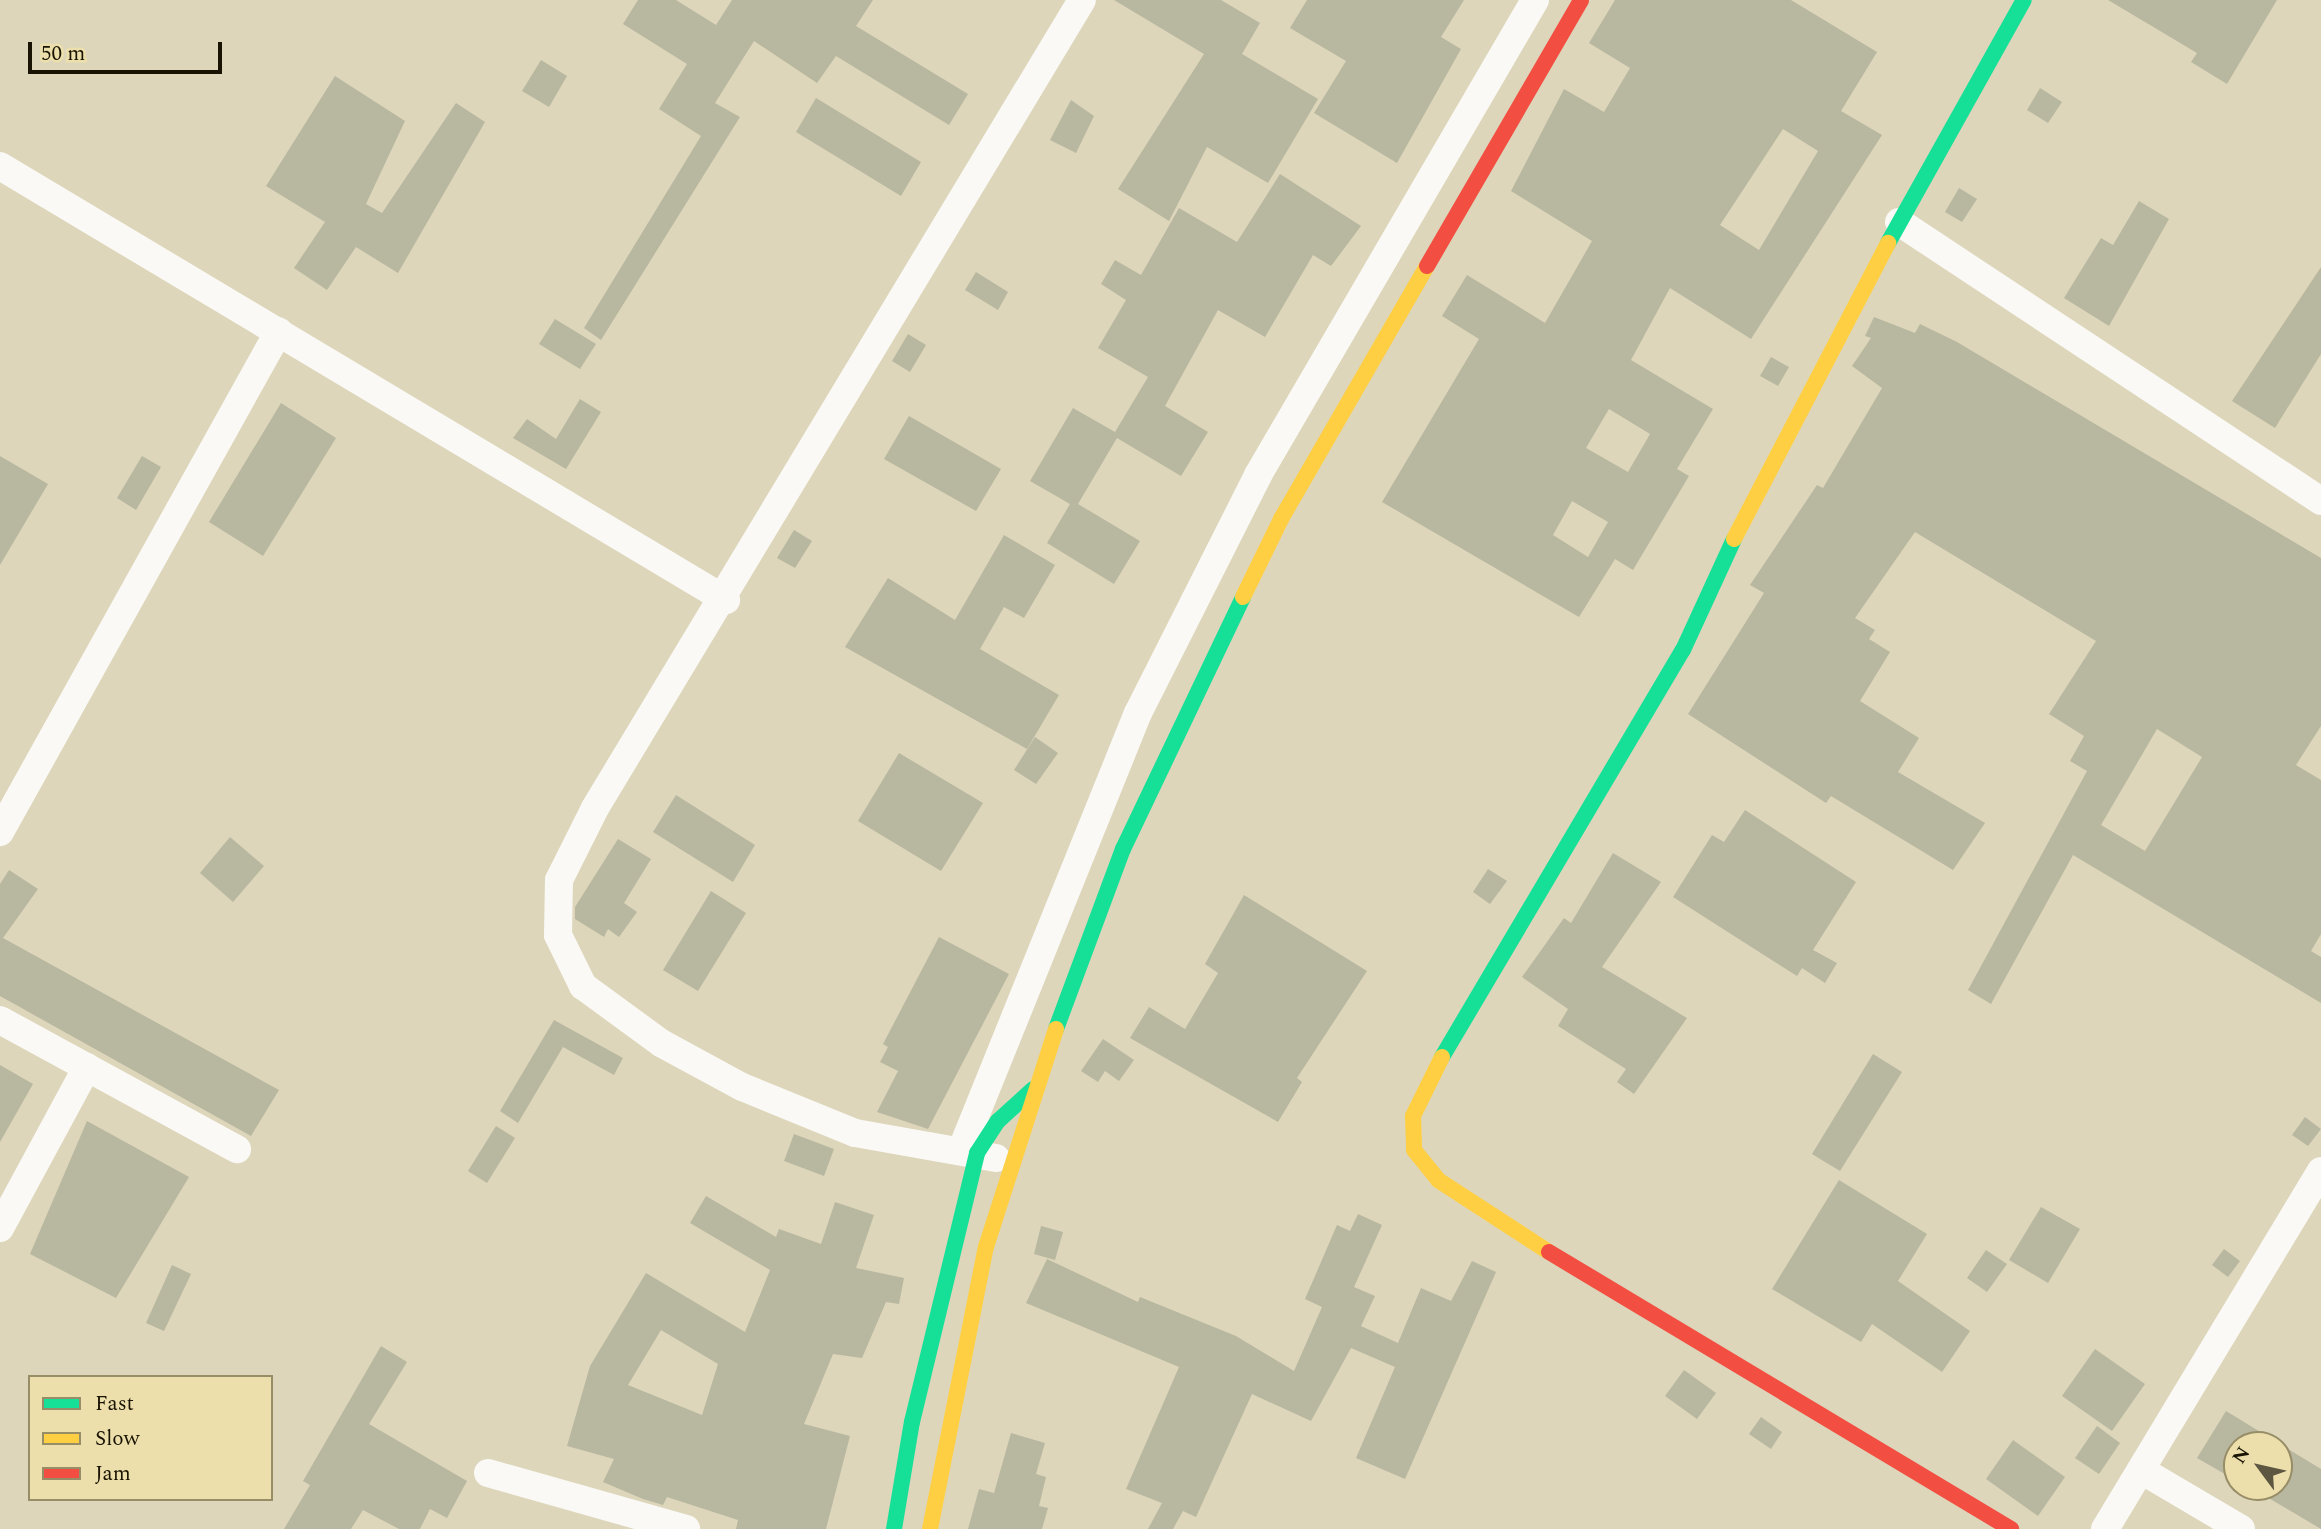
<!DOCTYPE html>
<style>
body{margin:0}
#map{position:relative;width:2321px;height:1529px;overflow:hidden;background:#ddd6ba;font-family:Spectral,serif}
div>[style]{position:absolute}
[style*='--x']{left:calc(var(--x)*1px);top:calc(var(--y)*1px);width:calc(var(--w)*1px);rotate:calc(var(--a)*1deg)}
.building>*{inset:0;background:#b8b7a0}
.street>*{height:28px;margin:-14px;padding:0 14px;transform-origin:14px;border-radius:14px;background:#faf9f5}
.fast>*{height:16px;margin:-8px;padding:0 8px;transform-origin:8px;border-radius:8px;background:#16e098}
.slow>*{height:16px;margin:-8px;padding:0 8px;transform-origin:8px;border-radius:8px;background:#ffcf43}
.jam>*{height:16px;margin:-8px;padding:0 8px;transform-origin:8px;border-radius:8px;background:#f24e42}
span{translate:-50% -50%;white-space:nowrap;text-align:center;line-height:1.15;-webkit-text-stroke:5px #ecdfab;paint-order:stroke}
.legend{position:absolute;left:28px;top:1375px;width:245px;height:126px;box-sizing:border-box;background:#ecdfab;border:2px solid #978d67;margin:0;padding:9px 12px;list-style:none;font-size:21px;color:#181302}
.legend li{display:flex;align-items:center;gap:14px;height:35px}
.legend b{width:35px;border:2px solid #978d67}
.north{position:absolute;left:2223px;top:1431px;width:70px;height:70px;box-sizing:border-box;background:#ecdfab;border:2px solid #978d67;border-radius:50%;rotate:303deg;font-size:19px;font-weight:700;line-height:28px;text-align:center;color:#181302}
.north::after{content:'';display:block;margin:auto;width:24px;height:32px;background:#5d5742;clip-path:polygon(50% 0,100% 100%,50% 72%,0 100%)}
.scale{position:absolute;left:28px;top:42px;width:194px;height:32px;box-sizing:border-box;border:4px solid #181302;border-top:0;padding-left:9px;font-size:21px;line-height:24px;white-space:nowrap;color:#181302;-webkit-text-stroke:5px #ecdfab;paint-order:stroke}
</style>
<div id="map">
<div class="building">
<div style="clip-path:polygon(638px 0,676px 0,716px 25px,732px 0,873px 0,856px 26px,968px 94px,949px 125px,836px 56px,817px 83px,754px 41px,715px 103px,740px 117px,601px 340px,584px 328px,701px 136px,659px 109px,687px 64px,623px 24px)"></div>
<div style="clip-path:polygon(1114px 0,1221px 0,1260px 23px,1242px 54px,1318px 99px,1268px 183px,1207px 147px,1169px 221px,1118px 189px,1204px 54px)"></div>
<div style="clip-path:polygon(1307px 0,1464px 0,1441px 37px,1461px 49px,1397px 163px,1314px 113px,1346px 61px,1290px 28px)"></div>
<div style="clip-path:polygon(evenodd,1615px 0,1791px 0,1877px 52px,1841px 111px,1882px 135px,1751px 339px,1670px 288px,1631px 360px,1713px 409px,1677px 469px,1689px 476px,1633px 570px,1615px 559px,1579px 617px,1382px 502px,1479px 339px,1442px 316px,1467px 275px,1545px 323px,1592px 241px,1511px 191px,1564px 89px,1604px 112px,1630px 68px,1589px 43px,1615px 0,1783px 129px,1818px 151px,1759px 250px,1720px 225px,1783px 129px,1615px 0,1609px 409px,1650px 434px,1628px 472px,1586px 448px,1609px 409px,1615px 0,1572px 501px,1608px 522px,1588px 557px,1553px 535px,1572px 501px)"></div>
<div style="clip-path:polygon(2108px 0,2277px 0,2227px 84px,2191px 62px,2197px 53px)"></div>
<div style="clip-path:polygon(541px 60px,567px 76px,549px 107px,522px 91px)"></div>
<div style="clip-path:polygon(335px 76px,405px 121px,366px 204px,382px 213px,456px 103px,485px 122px,398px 273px,356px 247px,327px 290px,294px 268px,325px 222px,266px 186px)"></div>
<div style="clip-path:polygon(2040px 88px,2062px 102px,2048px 123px,2027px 110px)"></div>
<div style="clip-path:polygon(816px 98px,921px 162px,901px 196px,796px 132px)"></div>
<div style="clip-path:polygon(1071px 100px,1094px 116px,1076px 153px,1050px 140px)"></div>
<div style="clip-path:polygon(1280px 174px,1361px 226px,1331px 266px,1313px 255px,1265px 337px,1218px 310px,1165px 406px,1208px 432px,1181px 476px,1117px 438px,1078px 504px,1140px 541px,1114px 584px,1047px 543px,1070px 504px,1030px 481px,1073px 408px,1115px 432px,1148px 377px,1098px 348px,1126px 300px,1101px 284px,1115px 260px,1141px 275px,1179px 208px,1237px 242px)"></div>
<div style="clip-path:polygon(1959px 188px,1977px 199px,1962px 222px,1945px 212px)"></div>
<div style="clip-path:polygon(2139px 201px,2169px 219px,2109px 326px,2064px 298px,2101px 238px,2113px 245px)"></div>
<div style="clip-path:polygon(2321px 267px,2321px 354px,2275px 428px,2232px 401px)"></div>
<div style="clip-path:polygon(976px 272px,1008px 292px,998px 310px,965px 290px)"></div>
<div style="clip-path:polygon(evenodd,1874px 317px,1915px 333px,1920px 324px,1957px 342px,2321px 558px,2321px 726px,2296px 765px,2321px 780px,2321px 934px,2311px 951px,2321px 957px,2321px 1003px,2073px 855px,1991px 1004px,1968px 990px,2087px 771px,2070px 761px,2084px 736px,2049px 714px,2096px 641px,1915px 532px,1855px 618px,1875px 630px,1869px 639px,1890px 652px,1860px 701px,1919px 738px,1898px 772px,1985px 823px,1953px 870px,1831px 796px,1826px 803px,1688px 714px,1764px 593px,1750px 585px,1817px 485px,1823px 488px,1882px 388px,1852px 366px,1871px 338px,1865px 336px,1874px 317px,2157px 729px,2202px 757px,2145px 851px,2101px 825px,2157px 729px)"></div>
<div style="clip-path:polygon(555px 319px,596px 344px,580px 369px,539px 344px)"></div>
<div style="clip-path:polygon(908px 334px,926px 345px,910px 372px,892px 361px)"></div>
<div style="clip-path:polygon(1771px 357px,1789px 367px,1778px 386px,1760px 376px)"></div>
<div style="clip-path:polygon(580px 399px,601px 412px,566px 469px,513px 438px,527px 419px,556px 439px)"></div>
<div style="clip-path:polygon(281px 403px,336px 438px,263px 556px,209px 522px)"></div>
<div style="clip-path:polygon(909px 416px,1001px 469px,976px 511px,884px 459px)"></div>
<div style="clip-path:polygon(0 456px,48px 484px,0 565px)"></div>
<div style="clip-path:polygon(142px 456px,161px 467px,136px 510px,117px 498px)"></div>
<div style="clip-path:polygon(794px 530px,812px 541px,795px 568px,777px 558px)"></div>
<div style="clip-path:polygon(1004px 535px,1055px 565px,1024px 618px,1004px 607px,980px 649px,1059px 695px,1027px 749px,845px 647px,888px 578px,955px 620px)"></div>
<div style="clip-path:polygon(1035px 737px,1058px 753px,1036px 784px,1014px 770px)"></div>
<div style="clip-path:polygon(899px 753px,983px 803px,941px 871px,858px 821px)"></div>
<div style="clip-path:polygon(676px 795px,755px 845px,733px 882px,653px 832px)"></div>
<div style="clip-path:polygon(1745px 810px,1856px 882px,1813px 950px,1837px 963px,1825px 983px,1802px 968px,1797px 976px,1673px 897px,1712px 835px,1724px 842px)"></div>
<div style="clip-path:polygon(230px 837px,264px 866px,233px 902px,200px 873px)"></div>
<div style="clip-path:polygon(618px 839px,651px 859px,624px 903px,637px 912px,619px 937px,608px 929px,604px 937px,575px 919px,575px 907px)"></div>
<div style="clip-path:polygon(1613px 853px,1661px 882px,1602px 967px,1687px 1018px,1634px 1094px,1617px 1082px,1626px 1069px,1558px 1026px,1568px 1009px,1522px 977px,1564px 918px,1571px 923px)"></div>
<div style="clip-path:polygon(1488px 869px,1507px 881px,1490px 904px,1473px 892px)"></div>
<div style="clip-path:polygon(9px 870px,38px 889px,3px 938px,279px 1090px,251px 1136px,0 996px,0 884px)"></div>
<div style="clip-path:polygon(711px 891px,746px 913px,698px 991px,663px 970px)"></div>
<div style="clip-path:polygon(1244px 895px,1367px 971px,1297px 1078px,1302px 1082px,1278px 1122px,1130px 1038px,1149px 1007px,1185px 1029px,1218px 973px,1205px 964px)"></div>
<div style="clip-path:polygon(939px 937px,1009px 974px,928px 1129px,877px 1112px,898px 1071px,880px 1062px,888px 1047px,883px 1044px)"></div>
<div style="clip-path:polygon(554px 1020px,623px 1058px,614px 1075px,563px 1047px,518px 1123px,500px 1111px)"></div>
<div style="clip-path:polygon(1103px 1039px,1134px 1060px,1119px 1081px,1105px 1071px,1098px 1082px,1081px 1071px)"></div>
<div style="clip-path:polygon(1873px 1054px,1902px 1072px,1840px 1171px,1812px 1154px)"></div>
<div style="clip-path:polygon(0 1065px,33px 1084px,0 1142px)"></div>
<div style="clip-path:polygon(2305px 1117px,2321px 1129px,2308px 1146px,2292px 1135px)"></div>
<div style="clip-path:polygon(87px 1121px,189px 1177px,116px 1298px,30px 1254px)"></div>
<div style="clip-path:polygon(496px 1126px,515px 1138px,487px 1183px,468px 1171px)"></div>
<div style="clip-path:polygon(794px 1134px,834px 1149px,824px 1176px,784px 1161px)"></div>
<div style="clip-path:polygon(1839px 1180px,1927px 1234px,1898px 1281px,1970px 1331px,1942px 1372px,1872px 1324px,1861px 1342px,1772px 1289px)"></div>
<div style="clip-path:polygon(evenodd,706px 1196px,776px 1237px,779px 1229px,821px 1244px,835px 1202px,874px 1215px,856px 1268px,904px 1278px,899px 1304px,886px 1302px,862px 1358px,833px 1354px,804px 1424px,850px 1436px,826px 1529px,736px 1529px,738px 1520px,667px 1497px,663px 1505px,643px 1499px,603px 1482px,614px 1459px,567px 1446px,590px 1366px,646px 1273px,745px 1332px,770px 1270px,690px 1223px,706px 1196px,661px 1330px,718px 1364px,702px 1415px,628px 1385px,661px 1330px)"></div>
<div style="clip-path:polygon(2041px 1207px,2080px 1229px,2048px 1283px,2009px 1260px)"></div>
<div style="clip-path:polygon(1358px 1214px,1382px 1225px,1354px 1287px,1375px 1296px,1361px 1326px,1398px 1343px,1421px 1288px,1451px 1301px,1472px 1261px,1496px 1272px,1405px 1479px,1356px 1458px,1395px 1367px,1351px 1348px,1311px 1421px,1252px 1394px,1196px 1517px,1183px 1511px,1173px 1529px,1148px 1529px,1162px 1503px,1126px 1489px,1179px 1367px,1026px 1303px,1047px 1259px,1138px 1302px,1140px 1297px,1236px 1336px,1294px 1371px,1322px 1307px,1305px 1299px,1337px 1225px,1350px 1231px)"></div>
<div style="clip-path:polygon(1041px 1226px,1063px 1232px,1055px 1260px,1034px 1254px)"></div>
<div style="clip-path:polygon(2224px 1249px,2240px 1261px,2228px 1277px,2212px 1265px)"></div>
<div style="clip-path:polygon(1986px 1250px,2007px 1264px,1987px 1292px,1967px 1278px)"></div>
<div style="clip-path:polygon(172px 1265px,191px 1274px,164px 1331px,146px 1323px)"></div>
<div style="clip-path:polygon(381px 1346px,407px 1362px,369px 1424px,467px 1481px,447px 1518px,430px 1509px,420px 1529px,399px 1529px,363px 1510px,351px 1529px,284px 1529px,310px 1485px,303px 1481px)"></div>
<div style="clip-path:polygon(2095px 1349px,2145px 1384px,2112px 1431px,2062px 1396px)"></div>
<div style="clip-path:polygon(1684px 1370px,1716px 1393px,1697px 1419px,1665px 1396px)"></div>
<div style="clip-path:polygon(2226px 1411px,2321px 1469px,2321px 1529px,2250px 1487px,2279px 1487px,2279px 1445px,2237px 1445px,2237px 1481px,2197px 1458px)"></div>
<div style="clip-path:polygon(1761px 1417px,1782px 1432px,1771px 1449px,1749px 1434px)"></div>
<div style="clip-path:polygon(2097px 1426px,2120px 1443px,2099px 1474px,2075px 1458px)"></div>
<div style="clip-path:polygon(1011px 1433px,1045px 1443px,1036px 1474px,1046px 1477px,1039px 1506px,1048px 1508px,1042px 1529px,968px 1529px,979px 1489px,994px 1493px)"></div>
<div style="clip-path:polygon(2013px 1440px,2065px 1477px,2038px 1516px,1986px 1479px)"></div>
</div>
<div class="street">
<div style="--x:0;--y:166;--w:846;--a:30.87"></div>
<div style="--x:1899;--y:222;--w:506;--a:33.47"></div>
<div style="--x:0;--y:832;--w:573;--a:-60.89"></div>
<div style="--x:0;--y:1020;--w:270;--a:28.6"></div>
<div style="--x:961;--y:1151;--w:472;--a:-68"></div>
<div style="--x:1138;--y:713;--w:267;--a:-63.2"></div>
<div style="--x:1258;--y:475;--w:550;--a:-59.75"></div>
<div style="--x:996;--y:1158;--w:143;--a:-169.9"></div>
<div style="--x:855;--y:1133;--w:122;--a:-157.8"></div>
<div style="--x:742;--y:1087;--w:92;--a:-151.5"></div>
<div style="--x:661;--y:1043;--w:97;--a:-143.8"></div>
<div style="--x:583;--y:986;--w:57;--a:-116.1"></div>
<div style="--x:558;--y:935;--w:55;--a:-89"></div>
<div style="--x:559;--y:880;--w:80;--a:-63.4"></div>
<div style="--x:595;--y:808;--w:943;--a:-58.92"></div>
<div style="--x:0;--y:1228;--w:183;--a:-61.6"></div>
<div style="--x:2141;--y:1470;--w:116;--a:30.5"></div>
<div style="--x:488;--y:1473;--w:206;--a:15.8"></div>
<div style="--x:2105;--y:1529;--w:418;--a:-58.9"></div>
</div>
<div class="fast">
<div style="--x:1888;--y:243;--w:278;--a:-60.8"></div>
<div style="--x:1056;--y:1029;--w:192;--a:-69.6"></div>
<div style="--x:1123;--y:849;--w:279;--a:-64.5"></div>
<div style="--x:1442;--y:1057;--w:473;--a:-59.4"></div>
<div style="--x:1683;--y:650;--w:122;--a:-65.3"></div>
<div style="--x:894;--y:1529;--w:109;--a:-80.5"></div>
<div style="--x:912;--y:1422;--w:277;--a:-76.4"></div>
<div style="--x:977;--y:1153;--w:38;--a:-57"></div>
<div style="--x:998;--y:1121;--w:47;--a:-42.4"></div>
</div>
<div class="slow">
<div style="--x:1734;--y:539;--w:334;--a:-62.5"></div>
<div style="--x:1243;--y:597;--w:87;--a:-64"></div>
<div style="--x:1281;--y:519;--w:292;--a:-60"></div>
<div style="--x:1442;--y:1057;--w:66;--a:116.2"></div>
<div style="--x:1413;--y:1116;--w:34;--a:88"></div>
<div style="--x:1414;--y:1150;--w:38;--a:51"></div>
<div style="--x:1438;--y:1180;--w:132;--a:33"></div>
<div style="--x:930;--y:1529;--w:288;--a:-78.8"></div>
<div style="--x:986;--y:1247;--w:229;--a:-72.2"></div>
</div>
<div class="jam">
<div style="--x:1427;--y:266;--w:307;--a:-59.9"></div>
<div style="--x:1549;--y:1252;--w:539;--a:30.95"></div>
</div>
<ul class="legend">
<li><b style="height:9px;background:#16e098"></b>Fast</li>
<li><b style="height:9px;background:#ffcf43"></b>Slow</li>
<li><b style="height:9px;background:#f24e42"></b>Jam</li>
</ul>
<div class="north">N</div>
<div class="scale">50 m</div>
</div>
